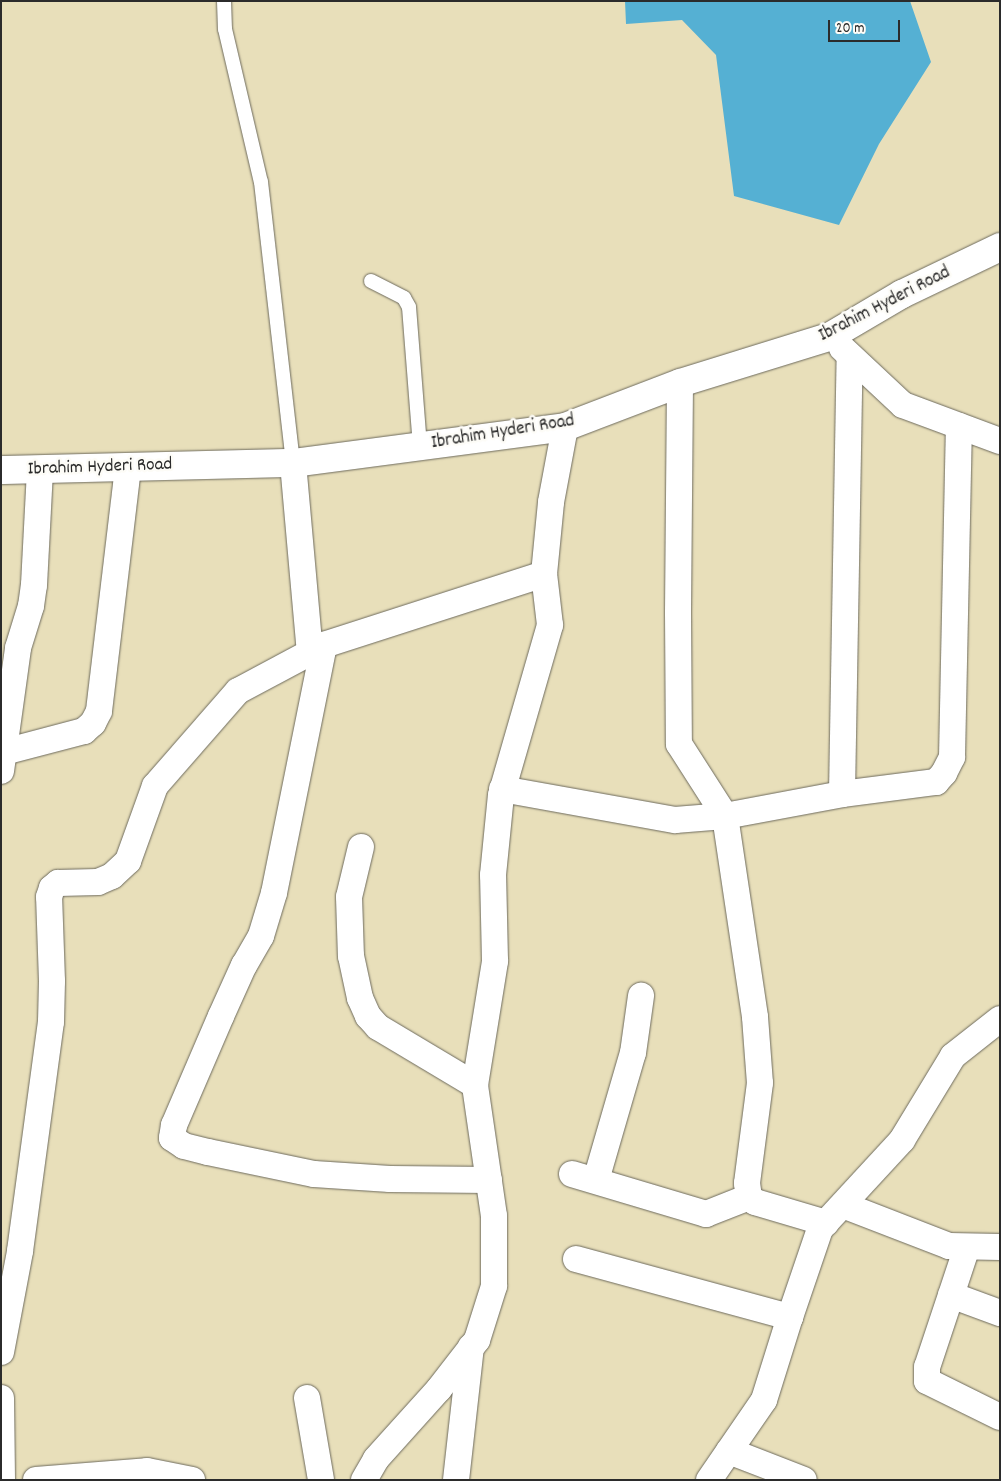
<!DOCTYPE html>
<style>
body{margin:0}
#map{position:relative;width:1001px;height:1481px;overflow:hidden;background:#e8dfba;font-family:Dekko,sans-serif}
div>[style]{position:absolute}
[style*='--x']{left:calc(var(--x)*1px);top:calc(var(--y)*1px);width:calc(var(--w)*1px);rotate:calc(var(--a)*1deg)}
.water>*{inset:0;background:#55b0d3}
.roads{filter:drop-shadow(0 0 1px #6d6a5d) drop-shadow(0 0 1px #6d6a5d)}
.lane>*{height:14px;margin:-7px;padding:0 7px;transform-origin:7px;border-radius:7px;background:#fff}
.street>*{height:26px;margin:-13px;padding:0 13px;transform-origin:13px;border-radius:13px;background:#fff}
.secondary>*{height:28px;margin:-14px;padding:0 14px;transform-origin:14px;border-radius:14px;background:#fff}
span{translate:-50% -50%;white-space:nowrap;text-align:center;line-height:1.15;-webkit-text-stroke:5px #fdfcf7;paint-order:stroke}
.street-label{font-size:19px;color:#2b2b2b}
.frame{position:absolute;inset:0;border:2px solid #2b2b2b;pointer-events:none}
.scale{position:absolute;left:828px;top:20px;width:72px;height:22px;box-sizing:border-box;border:2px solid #2b2b2b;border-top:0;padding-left:6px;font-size:15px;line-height:18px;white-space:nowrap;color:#2b2b2b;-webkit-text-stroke:4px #fdfcf7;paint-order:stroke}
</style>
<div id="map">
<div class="water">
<div style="clip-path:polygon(625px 1px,910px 1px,931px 62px,879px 144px,839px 225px,734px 196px,716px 55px,682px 20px,626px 24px)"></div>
</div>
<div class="roads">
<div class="lane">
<div style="--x:224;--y:1;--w:28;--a:88"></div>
<div style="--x:225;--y:29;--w:157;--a:76.8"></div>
<div style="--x:261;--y:182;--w:283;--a:83.5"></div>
<div style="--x:371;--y:281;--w:37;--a:27"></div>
<div style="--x:404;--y:298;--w:10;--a:61"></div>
<div style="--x:409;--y:307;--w:139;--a:85.5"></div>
</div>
<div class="street">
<div style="--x:842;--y:348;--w:83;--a:43.1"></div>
<div style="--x:903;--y:405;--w:103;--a:20.4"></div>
<div style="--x:680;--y:383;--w:230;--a:90.5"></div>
<div style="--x:678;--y:613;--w:131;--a:89.6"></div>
<div style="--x:679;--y:744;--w:85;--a:57.4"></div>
<div style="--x:725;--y:816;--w:203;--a:81.5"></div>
<div style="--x:755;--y:1017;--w:66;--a:85.7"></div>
<div style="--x:760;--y:1083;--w:101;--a:97.4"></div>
<div style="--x:747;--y:1183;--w:14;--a:82"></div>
<div style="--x:749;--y:1197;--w:8;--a:40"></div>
<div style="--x:755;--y:1202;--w:74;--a:16.5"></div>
<div style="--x:293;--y:463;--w:191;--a:84.9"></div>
<div style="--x:324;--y:645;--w:253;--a:101.4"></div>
<div style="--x:274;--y:893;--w:45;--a:106.8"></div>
<div style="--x:261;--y:936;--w:34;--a:120"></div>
<div style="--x:244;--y:965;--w:56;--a:114.3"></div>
<div style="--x:221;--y:1016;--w:119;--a:113.3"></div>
<div style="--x:174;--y:1125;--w:13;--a:99"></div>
<div style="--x:172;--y:1138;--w:14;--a:34"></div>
<div style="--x:184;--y:1146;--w:25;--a:14"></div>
<div style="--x:208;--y:1152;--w:108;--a:11.7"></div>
<div style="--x:314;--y:1174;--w:76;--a:3.8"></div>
<div style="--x:390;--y:1179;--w:99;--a:0.6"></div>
<div style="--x:4;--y:752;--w:83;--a:-14.7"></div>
<div style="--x:84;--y:731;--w:12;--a:-42"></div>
<div style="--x:93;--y:723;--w:13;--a:-63"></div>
<div style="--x:99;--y:711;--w:246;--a:-83.2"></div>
<div style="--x:1;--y:771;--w:124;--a:-82.1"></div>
<div style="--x:18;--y:648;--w:44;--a:-72.8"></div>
<div style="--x:31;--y:606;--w:21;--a:-82"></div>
<div style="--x:34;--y:585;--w:115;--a:-87"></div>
<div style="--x:502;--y:789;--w:176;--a:10.2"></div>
<div style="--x:675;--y:820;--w:50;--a:-4.6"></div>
<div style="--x:725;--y:816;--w:119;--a:-10.6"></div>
<div style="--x:842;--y:794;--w:95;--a:-7.3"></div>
<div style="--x:936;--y:782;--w:12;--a:-48"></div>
<div style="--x:944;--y:773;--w:18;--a:-63"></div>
<div style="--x:952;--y:757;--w:331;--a:-88.8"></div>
<div style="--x:842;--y:794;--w:438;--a:-89"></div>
<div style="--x:361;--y:847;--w:51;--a:103.5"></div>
<div style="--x:349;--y:897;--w:59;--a:88.1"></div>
<div style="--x:351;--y:956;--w:43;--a:77.9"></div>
<div style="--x:360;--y:998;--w:20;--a:66"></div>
<div style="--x:368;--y:1016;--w:15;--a:48"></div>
<div style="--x:378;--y:1027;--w:113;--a:30.9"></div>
<div style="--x:572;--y:1174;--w:140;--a:16.6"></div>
<div style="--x:706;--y:1214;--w:46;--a:-21.6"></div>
<div style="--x:596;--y:1180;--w:132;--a:-73.8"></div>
<div style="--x:633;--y:1053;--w:58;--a:-82"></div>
<div style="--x:843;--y:1205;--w:114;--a:21.1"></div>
<div style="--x:949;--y:1246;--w:51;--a:1.1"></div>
<div style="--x:967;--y:1247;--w:126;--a:108.4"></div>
<div style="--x:927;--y:1367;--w:14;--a:90"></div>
<div style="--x:927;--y:1381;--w:81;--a:26.3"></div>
<div style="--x:576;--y:1259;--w:222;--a:15.2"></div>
<div style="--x:951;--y:1295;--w:52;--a:20.2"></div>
<div style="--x:1;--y:1352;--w:103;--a:-79.3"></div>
<div style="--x:20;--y:1251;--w:231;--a:-82.3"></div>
<div style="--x:51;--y:1022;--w:41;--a:-88.6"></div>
<div style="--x:52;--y:981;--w:84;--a:-92"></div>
<div style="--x:49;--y:897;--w:9;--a:-72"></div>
<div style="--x:52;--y:888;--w:8;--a:-40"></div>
<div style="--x:58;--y:883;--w:40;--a:-1.4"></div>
<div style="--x:98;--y:882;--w:15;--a:-23"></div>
<div style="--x:112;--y:876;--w:22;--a:-43"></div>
<div style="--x:128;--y:861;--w:80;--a:-70.2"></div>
<div style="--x:155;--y:786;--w:126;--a:-48.9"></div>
<div style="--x:238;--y:691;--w:98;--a:-28.1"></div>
<div style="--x:324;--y:645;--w:231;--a:-17.9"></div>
<div style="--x:544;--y:574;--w:72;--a:-84.4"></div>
<div style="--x:551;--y:502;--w:76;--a:-79.4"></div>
<div style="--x:1;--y:1398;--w:82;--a:89.3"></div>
<div style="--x:307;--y:1398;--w:83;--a:80.3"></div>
<div style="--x:729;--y:1451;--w:80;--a:21.1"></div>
<div style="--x:36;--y:1480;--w:111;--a:-4.6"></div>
<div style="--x:147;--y:1471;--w:46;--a:11.3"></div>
<div style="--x:364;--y:1480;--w:24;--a:-60"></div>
<div style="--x:376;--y:1459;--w:94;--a:-48"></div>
<div style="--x:439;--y:1389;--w:62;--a:-52.2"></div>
<div style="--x:477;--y:1340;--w:57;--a:-72.5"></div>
<div style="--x:494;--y:1286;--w:70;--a:-90"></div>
<div style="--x:494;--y:1216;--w:132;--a:-98.3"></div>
<div style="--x:475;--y:1085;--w:126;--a:-80.8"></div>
<div style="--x:495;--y:961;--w:86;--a:-91.3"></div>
<div style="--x:493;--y:875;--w:80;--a:-84.3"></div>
<div style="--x:501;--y:795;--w:177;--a:-73.9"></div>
<div style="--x:550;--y:625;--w:51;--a:-96.7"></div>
<div style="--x:456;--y:1480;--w:134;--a:-83.6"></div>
<div style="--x:709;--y:1480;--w:97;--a:-55.5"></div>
<div style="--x:764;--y:1400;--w:87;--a:-72.6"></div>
<div style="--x:790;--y:1317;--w:93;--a:-71.2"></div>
<div style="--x:820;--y:1229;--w:121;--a:-47.3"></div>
<div style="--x:902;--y:1140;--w:98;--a:-58.7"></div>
<div style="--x:953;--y:1056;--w:60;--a:-38.2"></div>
</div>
<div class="secondary">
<div style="--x:1;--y:470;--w:292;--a:-1.4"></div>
<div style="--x:293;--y:463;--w:274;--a:-7.5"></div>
<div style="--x:565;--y:427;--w:123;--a:-20.9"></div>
<div style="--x:680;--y:383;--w:156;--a:-17.2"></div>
<div style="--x:829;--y:337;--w:85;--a:-30.5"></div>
<div style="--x:902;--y:294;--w:109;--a:-25.6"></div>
</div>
</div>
<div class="street-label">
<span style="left:885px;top:305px;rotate:-27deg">Ibrahim Hyderi Road</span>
<span style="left:503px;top:433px;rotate:-9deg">Ibrahim Hyderi Road</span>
<span style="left:100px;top:468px;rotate:-2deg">Ibrahim Hyderi Road</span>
</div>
<div class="frame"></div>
<div class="scale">20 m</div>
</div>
